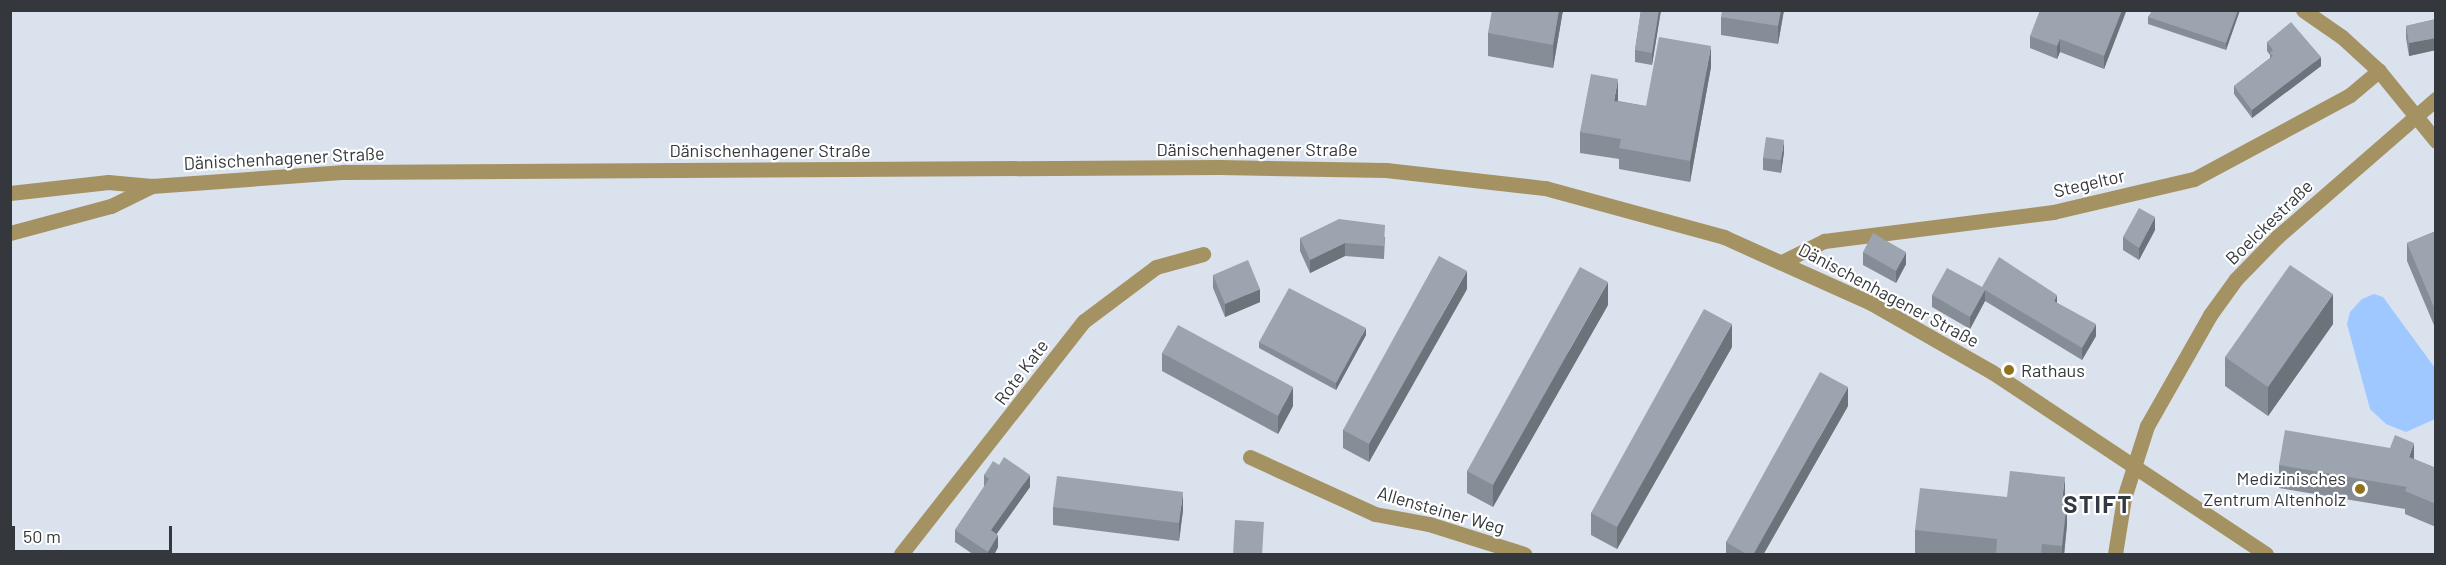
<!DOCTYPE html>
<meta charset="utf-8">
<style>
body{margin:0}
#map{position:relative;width:2446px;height:565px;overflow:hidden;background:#dae2ee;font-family:Barlow,sans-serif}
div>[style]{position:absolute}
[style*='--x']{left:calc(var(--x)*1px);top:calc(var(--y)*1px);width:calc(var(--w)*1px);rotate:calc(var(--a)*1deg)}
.water>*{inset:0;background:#9ec8ff}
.minor>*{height:15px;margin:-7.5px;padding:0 7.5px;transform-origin:7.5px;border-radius:7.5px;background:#a49263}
.wall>*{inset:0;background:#868d96}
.shaded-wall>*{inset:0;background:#6d737a}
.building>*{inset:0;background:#9ca4af}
.dots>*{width:16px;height:16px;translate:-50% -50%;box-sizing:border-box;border:3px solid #fff;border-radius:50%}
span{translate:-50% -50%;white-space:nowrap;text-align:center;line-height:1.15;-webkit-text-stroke:4.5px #fff;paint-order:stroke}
.street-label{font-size:18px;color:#34383c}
.poi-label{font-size:18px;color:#34383c}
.left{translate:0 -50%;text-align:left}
.right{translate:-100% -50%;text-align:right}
.district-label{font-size:24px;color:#323942;font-weight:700;letter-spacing:1.5px}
.frame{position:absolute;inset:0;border:12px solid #34383c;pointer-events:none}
.scale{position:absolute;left:12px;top:526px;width:160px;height:27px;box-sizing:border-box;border:3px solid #34383c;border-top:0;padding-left:8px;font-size:18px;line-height:21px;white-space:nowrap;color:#34383c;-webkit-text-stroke:4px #fff;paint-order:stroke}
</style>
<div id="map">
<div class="water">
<div style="clip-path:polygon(2374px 294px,2383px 297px,2435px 368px,2435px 419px,2406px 432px,2386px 424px,2370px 409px,2347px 324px,2350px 312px,2362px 299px)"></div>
</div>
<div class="minor">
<div style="--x:2303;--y:10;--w:47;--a:34.7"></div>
<div style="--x:2342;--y:37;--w:50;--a:42.6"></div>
<div style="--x:2379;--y:71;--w:90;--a:50.8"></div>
<div style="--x:10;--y:193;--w:99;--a:-6.4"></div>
<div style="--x:108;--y:182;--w:44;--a:5.2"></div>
<div style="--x:152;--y:186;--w:193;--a:-4.2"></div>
<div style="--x:344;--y:172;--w:875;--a:-0.33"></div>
<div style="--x:1219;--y:167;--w:167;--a:1"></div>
<div style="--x:1386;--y:170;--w:160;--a:6.5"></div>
<div style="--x:1545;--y:188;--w:186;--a:15.3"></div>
<div style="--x:1724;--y:237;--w:161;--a:24.2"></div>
<div style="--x:1871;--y:303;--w:139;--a:29.7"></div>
<div style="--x:1992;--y:372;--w:329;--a:33.6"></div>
<div style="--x:10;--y:233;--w:105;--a:-15"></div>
<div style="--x:111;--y:206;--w:46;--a:-26"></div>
<div style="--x:1784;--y:261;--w:45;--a:-26.6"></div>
<div style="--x:1824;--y:241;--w:231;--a:-7.2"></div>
<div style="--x:2053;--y:212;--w:145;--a:-13.2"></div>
<div style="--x:2194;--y:179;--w:177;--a:-28.3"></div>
<div style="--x:2350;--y:95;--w:38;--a:-40"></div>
<div style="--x:1250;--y:457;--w:137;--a:24.5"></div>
<div style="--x:1375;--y:514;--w:55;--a:10.5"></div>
<div style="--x:1429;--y:524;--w:100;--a:17.5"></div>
<div style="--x:901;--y:554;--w:296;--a:-51.9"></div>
<div style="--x:1084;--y:321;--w:90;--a:-36.9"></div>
<div style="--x:1156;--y:267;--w:49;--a:-15.5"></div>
<div style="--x:2115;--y:554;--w:57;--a:-80.9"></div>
<div style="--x:2124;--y:498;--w:76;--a:-72.3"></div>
<div style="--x:2147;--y:426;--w:128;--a:-60.4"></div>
<div style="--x:2210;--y:315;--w:44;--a:-54.2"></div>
<div style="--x:2236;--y:279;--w:59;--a:-45.7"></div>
<div style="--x:2277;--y:237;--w:211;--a:-41"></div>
</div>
<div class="wall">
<div style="clip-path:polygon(1563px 10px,1553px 68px,1488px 56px,1488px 33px)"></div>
<div style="clip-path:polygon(1641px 10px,1661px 10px,1652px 65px,1635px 62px,1635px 50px)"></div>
<div style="clip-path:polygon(1784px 10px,1778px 44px,1721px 35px,1721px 17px)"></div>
<div style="clip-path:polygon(2126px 10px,2104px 69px,2060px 52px,2057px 59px,2030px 48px,2030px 36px)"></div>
<div style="clip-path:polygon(2153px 10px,2240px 10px,2226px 50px,2148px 24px,2148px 17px)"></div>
<div style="clip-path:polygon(2436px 19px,2436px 50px,2409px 56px,2406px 38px,2406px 26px)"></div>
<div style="clip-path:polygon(2267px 42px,2321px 66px,2252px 118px,2234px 94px,2234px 86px,2270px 58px,2270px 55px,2267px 51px)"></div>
<div style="clip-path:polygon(1711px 67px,1690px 182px,1619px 169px,1619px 159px,1580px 153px,1580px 132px,1618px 101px,1646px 106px)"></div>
<div style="clip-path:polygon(1784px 152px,1781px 173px,1763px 170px,1763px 158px)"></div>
<div style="clip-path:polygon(2155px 230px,2139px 260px,2123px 250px,2123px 237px)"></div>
<div style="clip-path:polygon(2436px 231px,2436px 330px,2407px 261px,2407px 243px)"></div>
<div style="clip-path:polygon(1385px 237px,1384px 259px,1345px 256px,1310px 273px,1300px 251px,1300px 238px)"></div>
<div style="clip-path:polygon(1863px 252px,1906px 264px,1896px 283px,1863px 265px)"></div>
<div style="clip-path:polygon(1213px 275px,1260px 302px,1225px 317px,1213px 288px)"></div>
<div style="clip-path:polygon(1982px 287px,2057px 303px,2096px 336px,2082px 360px,1985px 301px,1970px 329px,1932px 307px,1932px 295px)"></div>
<div style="clip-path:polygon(1467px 289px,1369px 462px,1343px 448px,1343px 430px)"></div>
<div style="clip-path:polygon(1608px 305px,1493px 507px,1467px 493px,1467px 471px)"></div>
<div style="clip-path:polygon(2333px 324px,2268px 416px,2225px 386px,2225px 357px)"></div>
<div style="clip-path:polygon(1366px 335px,1336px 390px,1259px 348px,1259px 342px)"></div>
<div style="clip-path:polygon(1732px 347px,1617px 549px,1591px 535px,1591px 513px)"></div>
<div style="clip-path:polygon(1162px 353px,1293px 406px,1278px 434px,1162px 371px)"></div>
<div style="clip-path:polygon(1848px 406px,1763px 555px,1726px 555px,1726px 542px)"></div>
<div style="clip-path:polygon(2414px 459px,2436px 468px,2436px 527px,2405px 514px,2405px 509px,2279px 488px,2279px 465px)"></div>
<div style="clip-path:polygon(999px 465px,1030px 487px,996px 534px,998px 547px,994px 555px,974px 555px,955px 542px,955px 530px,984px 487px,984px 475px)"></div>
<div style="clip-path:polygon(2007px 497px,2065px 501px,2067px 524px,2064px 555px,1928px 555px,1915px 553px,1915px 530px)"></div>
<div style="clip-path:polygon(1053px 507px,1183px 510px,1179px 541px,1053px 525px)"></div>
</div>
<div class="shaded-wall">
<div style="clip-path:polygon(1559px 10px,1563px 10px,1553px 68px,1553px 45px)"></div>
<div style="clip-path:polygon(1659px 10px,1661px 10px,1652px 65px,1652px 53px)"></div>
<div style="clip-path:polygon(1781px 10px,1784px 10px,1778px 44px,1778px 26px)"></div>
<div style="clip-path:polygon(2122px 10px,2126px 10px,2126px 12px,2104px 69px,2104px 56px)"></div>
<div style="clip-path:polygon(2238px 10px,2240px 10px,2226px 50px,2226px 43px)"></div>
<div style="clip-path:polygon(2436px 38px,2436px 50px,2409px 56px,2409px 43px)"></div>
<div style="clip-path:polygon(2060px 39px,2060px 52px,2057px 59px,2057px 46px)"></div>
<div style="clip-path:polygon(1711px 46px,1711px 67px,1690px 182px,1690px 161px)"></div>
<div style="clip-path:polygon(2321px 57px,2321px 66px,2252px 118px,2252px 110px)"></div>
<div style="clip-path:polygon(1618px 79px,1618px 100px,1614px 122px,1614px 101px)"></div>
<div style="clip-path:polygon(1784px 140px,1784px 152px,1781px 173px,1781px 160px)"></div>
<div style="clip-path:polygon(2155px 217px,2155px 230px,2139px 260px,2139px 248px)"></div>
<div style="clip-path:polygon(1345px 243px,1345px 256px,1310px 273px,1310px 260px)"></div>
<div style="clip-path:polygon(1906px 252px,1906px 264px,1896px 283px,1896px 271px)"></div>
<div style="clip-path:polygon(1467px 271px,1467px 289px,1369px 462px,1369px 444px)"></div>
<div style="clip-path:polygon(1608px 282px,1608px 305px,1493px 507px,1493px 485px)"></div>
<div style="clip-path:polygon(1260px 289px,1260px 302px,1225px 317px,1225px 304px)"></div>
<div style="clip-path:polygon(1985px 290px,1985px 301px,1970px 329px,1970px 317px)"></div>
<div style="clip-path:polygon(2333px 294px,2333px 324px,2268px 416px,2268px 387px)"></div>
<div style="clip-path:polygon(2057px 295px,2057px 306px,2054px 301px)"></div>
<div style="clip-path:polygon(1732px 324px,1732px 347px,1617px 549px,1617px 527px)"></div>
<div style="clip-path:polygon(2096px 324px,2096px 336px,2082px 360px,2082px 348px)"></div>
<div style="clip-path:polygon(1366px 328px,1366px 335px,1336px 390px,1336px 383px)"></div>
<div style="clip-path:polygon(1293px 387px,1293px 406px,1278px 434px,1278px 416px)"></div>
<div style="clip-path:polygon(1848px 387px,1848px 406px,1763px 555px,1753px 555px)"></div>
<div style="clip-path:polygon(2414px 443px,2414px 466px,2409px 457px)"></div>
<div style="clip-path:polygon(1030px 475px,1030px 487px,991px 542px,991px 530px)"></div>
<div style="clip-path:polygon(2065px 477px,2065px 500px,2062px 523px,2062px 500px)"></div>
<div style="clip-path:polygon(1183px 492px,1183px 510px,1179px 541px,1179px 523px)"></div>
<div style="clip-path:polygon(2067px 501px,2067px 524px,2064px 555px,2062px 555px,2062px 546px)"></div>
<div style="clip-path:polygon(998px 535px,998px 547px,994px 555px,988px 555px,988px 552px)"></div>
</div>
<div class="building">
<div style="clip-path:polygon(1492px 10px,1559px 10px,1553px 45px,1488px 33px)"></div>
<div style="clip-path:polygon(1641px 10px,1659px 10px,1652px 53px,1635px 50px)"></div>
<div style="clip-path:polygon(1722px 10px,1781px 10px,1778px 26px,1721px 17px)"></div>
<div style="clip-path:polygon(2040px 10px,2122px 10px,2104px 56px,2060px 39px,2057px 46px,2030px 36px)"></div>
<div style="clip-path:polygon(2153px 10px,2238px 10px,2226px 43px,2148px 17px)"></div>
<div style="clip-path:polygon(2436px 19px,2436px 38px,2409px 43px,2406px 26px)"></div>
<div style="clip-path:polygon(2291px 22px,2321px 57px,2252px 110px,2234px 86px,2273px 56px,2270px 53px,2273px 50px,2267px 42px)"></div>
<div style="clip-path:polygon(1659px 37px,1711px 46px,1690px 161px,1619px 148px,1621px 139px,1580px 132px,1591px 74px,1618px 79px,1614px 101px,1646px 106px)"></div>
<div style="clip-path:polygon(1766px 137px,1784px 140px,1781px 160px,1763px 158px)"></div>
<div style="clip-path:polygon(2139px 208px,2155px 217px,2139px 248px,2123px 237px)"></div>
<div style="clip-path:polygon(1339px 219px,1385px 225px,1384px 246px,1345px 243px,1310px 260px,1300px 238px)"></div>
<div style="clip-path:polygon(2436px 231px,2436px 312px,2407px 243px)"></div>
<div style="clip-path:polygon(1873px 233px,1906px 252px,1896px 271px,1863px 252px)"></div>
<div style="clip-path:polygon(1439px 256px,1467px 271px,1369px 444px,1343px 430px)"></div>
<div style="clip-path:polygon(1999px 257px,2057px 295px,2054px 301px,2096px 324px,2082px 348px,1985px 290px,1970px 317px,1932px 295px,1947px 268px,1982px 287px)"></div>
<div style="clip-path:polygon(1248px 260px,1260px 289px,1225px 304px,1213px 275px)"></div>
<div style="clip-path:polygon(2290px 265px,2333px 294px,2268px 387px,2225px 357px)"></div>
<div style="clip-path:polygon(1580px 267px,1608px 282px,1493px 485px,1467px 471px)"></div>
<div style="clip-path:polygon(1289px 288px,1366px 328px,1336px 383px,1259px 342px)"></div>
<div style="clip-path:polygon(1704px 309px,1732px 324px,1617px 527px,1591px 513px)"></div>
<div style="clip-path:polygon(1178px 325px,1293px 387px,1278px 416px,1162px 353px)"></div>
<div style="clip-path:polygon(1820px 372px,1848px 387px,1753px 555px,1748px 555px,1726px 542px)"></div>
<div style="clip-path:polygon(2285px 430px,2390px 448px,2395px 435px,2414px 443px,2409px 457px,2436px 468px,2436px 504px,2405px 491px,2407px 487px,2279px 465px)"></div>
<div style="clip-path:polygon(1004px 457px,1030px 475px,991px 530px,998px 535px,988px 552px,955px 530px,989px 479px,984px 475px,993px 461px,999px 465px)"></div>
<div style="clip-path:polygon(2010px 471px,2065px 477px,2062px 500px,2067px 501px,2062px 546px,2042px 544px,2041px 555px,1996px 555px,1997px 539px,1915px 530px,1920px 488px,2007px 497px)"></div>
<div style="clip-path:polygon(1057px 476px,1183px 492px,1179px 523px,1053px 507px)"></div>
<div style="clip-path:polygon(1235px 520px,1264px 522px,1262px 555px,1233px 555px)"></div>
</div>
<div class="dots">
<div style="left:2009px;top:370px;background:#907318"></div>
<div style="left:2360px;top:489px;background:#907318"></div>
</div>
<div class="street-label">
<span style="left:1257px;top:149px">Dänischenhagener Straße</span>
<span style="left:770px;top:150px">Dänischenhagener Straße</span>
<span style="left:284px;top:158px;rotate:-3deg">Dänischenhagener Straße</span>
<span style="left:2089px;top:183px;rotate:-13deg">Stegeltor</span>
<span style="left:2269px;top:222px;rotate:-44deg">Boelckestraße</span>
<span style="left:1889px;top:295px;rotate:28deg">Dänischenhagener Straße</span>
<span style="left:1021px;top:372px;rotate:-53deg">Rote Kate</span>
<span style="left:1441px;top:510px;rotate:16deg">Allensteiner Weg</span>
</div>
<div class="poi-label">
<span class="left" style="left:2021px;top:370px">Rathaus</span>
<span class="right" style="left:2346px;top:489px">Medizinisches<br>Zentrum Altenholz</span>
</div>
<div class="district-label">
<span style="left:2098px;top:504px">STIFT</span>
</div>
<div class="frame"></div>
<div class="scale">50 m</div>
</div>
